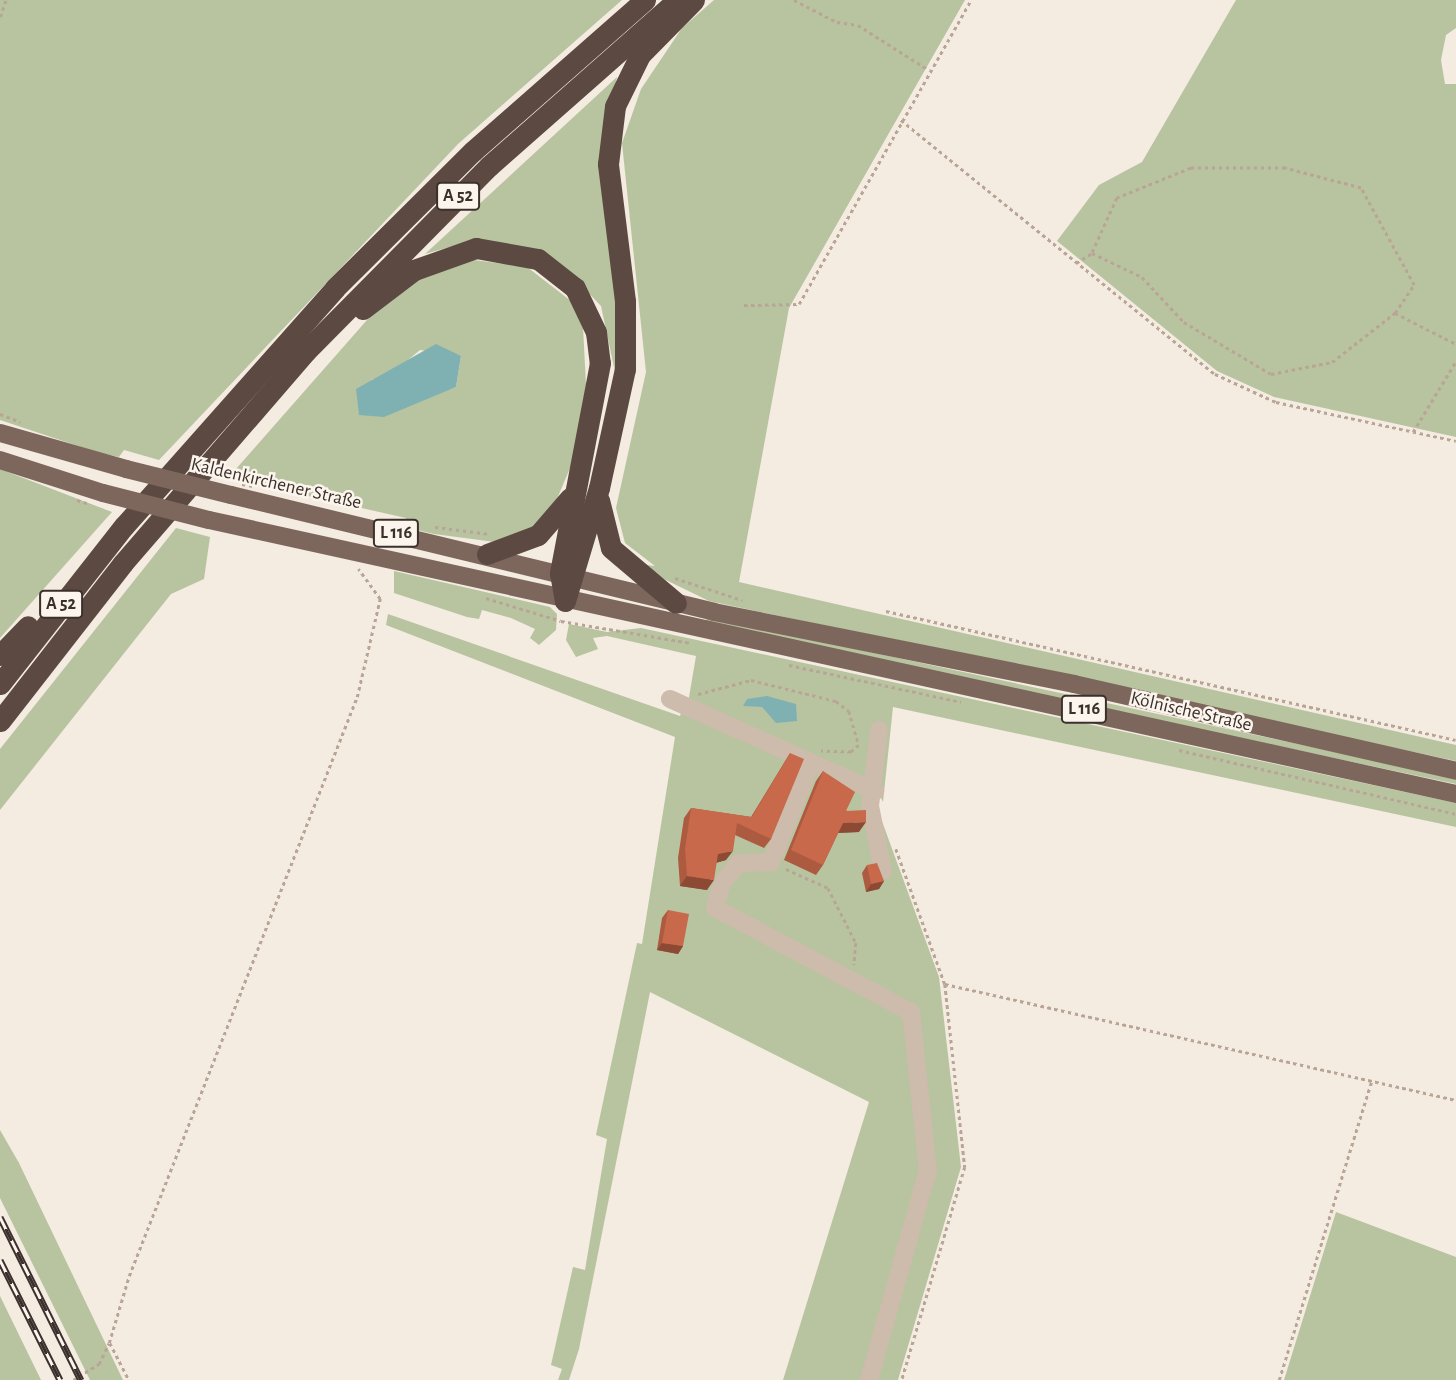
<!DOCTYPE html>
<meta charset="utf-8">
<style>
body{margin:0}
#map{position:relative;width:1456px;height:1380px;overflow:hidden;background:#f4ebe1;font-family:"Alegreya Sans",sans-serif}
div>[style]{position:absolute}
[style*='--x']{left:calc(var(--x)*1px);top:calc(var(--y)*1px);width:calc(var(--w)*1px);rotate:calc(var(--a)*1deg)}
.green>*{inset:0;background:#b8c4a0}
.water>*{inset:0;background:#7fb0b2}
.path>*{height:2.5px;margin-top:-1.25px;transform-origin:0;background:repeating-linear-gradient(90deg,#b9a596 0 3.5px,transparent 0 7px)}
.minor>*{height:18px;margin:-9px;padding:0 9px;transform-origin:9px;border-radius:9px;background:#cdbbac}
.major>*{height:18px;margin:-9px;padding:0 9px;transform-origin:9px;border-radius:9px;background:#7d675c}
.highway>*{height:21px;margin:-10.5px;padding:0 10.5px;transform-origin:10.5px;border-radius:10.5px;background:#5c4a42}
.rail>*{height:7px;margin-top:-3.5px;transform-origin:0;background:repeating-linear-gradient(90deg,#fbf5ee 0 13px,#3b302b 0 26px);box-sizing:border-box;border-block:2px solid #3b302b}
.path-bridge>*{height:2.5px;margin-top:-1.25px;transform-origin:0;background:repeating-linear-gradient(90deg,#b9a596 0 3.5px,transparent 0 7px)}
.major-bridge>*{height:18px;margin:-9px;padding:0 9px;transform-origin:9px;border-radius:9px;background:#7d675c}
.wall>*{inset:0;background:#ac5a40}
.shaded-wall>*{inset:0;background:#8c4a34}
.building>*{inset:0;background:#c8694b}
span{translate:-50% -50%;white-space:nowrap;text-align:center;line-height:1.15;-webkit-text-stroke:5px #fbf5ee;paint-order:stroke}
.shield-label span{padding:2px 5px;background:#fbf5ee;border:2px solid;border-radius:5px;-webkit-text-stroke-width:0}
.shield-label{font-size:18px;color:#3b302b;font-weight:700}
.street-label{font-size:19px;color:#3b302b}
</style>
<div id="map">
<div class="green">
<div style="clip-path:polygon(0 0,622px 0,458px 144px,159px 460px,124px 450px,119px 457px,96px 452px,0 420px)"></div>
<div style="clip-path:polygon(714px 0,965px 0,789px 308px,739px 582px,1456px 745px,1456px 761px,709px 601px,631px 563px,655px 566px,625px 543px,616px 508px,646px 372px,622px 143px,641px 89px,682px 28px)"></div>
<div style="clip-path:polygon(1236px 0,1456px 0,1456px 28px,1446px 35px,1441px 60px,1445px 84px,1456px 84px,1456px 437px,1274px 397px,1217px 371px,1057px 241px,1099px 185px,1142px 162px)"></div>
<div style="clip-path:polygon(617px 77px,600px 154px,616px 302px,615px 372px,601px 306px,566px 269px,475px 240px,425px 254px)"></div>
<div style="clip-path:polygon(evenodd,474px 260px,527px 267px,571px 301px,583px 327px,586px 385px,573px 461px,549px 518px,510px 544px,434px 534px,404px 527px,406px 518px,228px 478px,367px 320px,424px 276px,474px 260px,420px 350px,461px 356px,456px 387px,406px 405px,371px 380px,391px 374px,420px 350px)"></div>
<div style="clip-path:polygon(0 469px,112px 512px,0 638px)"></div>
<div style="clip-path:polygon(176px 528px,210px 537px,204px 579px,171px 594px,0 810px,0 749px)"></div>
<div style="clip-path:polygon(394px 571px,550px 607px,557px 614px,556px 630px,539px 645px,530px 638px,535px 629px,511px 618px,482px 610px,479px 619px,467px 617px,394px 593px)"></div>
<div style="clip-path:polygon(388px 614px,680px 716px,683px 707px,866px 794px,876px 805px,939px 977px,961px 1167px,898px 1380px,783px 1380px,869px 1102px,650px 992px,579px 1349px,569px 1380px,558px 1380px,562px 1369px,551px 1365px,573px 1267px,585px 1270px,607px 1139px,596px 1135px,637px 943px,642px 944px,675px 737px,386px 625px)"></div>
<div style="clip-path:polygon(707px 617px,1456px 778px,1456px 784px,705px 624px)"></div>
<div style="clip-path:polygon(569px 624px,607px 632px,641px 628px,1456px 803px,1456px 827px,893px 707px,883px 802px,869px 774px,857px 781px,688px 703px,696px 656px,607px 636px,593px 638px,598px 649px,576px 657px,566px 640px)"></div>
<div style="clip-path:polygon(0 1130px,19px 1163px,123px 1380px,90px 1380px,0 1198px)"></div>
<div style="clip-path:polygon(1336px 1212px,1456px 1257px,1456px 1380px,1284px 1380px)"></div>
<div style="clip-path:polygon(0 1296px,41px 1380px,0 1380px)"></div>
</div>
<div class="water">
<div style="clip-path:polygon(436px 344px,461px 356px,456px 387px,384px 417px,359px 415px,356px 389px)"></div>
<div style="clip-path:polygon(767px 696px,796px 704px,797px 721px,776px 723px,762px 707px,743px 706px,747px 699px)"></div>
</div>
<div class="path">
<div style="--x:794;--y:0;--w:48;--a:27.1"></div>
<div style="--x:837;--y:22;--w:21;--a:8"></div>
<div style="--x:858;--y:25;--w:84;--a:32.4"></div>
<div style="--x:0;--y:17;--w:18;--a:-71"></div>
<div style="--x:901;--y:120;--w:404;--a:39"></div>
<div style="--x:1215;--y:374;--w:67;--a:24.7"></div>
<div style="--x:1276;--y:402;--w:184;--a:12.2"></div>
<div style="--x:1076;--y:263;--w:19;--a:-32"></div>
<div style="--x:1092;--y:253;--w:55;--a:25.6"></div>
<div style="--x:1142;--y:277;--w:62;--a:47"></div>
<div style="--x:1184;--y:322;--w:101;--a:30.9"></div>
<div style="--x:1271;--y:374;--w:62;--a:-11.1"></div>
<div style="--x:1332;--y:362;--w:80;--a:-37.9"></div>
<div style="--x:1395;--y:313;--w:34;--a:-56"></div>
<div style="--x:1414;--y:285;--w:111;--a:-118.7"></div>
<div style="--x:1361;--y:188;--w:79;--a:-165.3"></div>
<div style="--x:1285;--y:168;--w:94;--a:180"></div>
<div style="--x:1191;--y:168;--w:80;--a:157.9"></div>
<div style="--x:1117;--y:198;--w:60;--a:114.4"></div>
<div style="--x:744;--y:305;--w:55;--a:-1"></div>
<div style="--x:799;--y:304;--w:349;--a:-60.5"></div>
<div style="--x:1395;--y:313;--w:68;--a:26.9"></div>
<div style="--x:0;--y:414;--w:22;--a:21"></div>
<div style="--x:1413;--y:432;--w:83;--a:-58.8"></div>
<div style="--x:435;--y:527;--w:56;--a:7.1"></div>
<div style="--x:675;--y:578;--w:71;--a:18.2"></div>
<div style="--x:486;--y:598;--w:78;--a:17"></div>
<div style="--x:561;--y:621;--w:132;--a:9.6"></div>
<div style="--x:886;--y:611;--w:584;--a:12.75"></div>
<div style="--x:789;--y:665;--w:176;--a:12.1"></div>
<div style="--x:698;--y:694;--w:55;--a:-14.8"></div>
<div style="--x:751;--y:680;--w:88;--a:13.9"></div>
<div style="--x:836;--y:701;--w:16;--a:38"></div>
<div style="--x:849;--y:711;--w:35;--a:74"></div>
<div style="--x:859;--y:745;--w:11;--a:139"></div>
<div style="--x:851;--y:752;--w:30;--a:-178"></div>
<div style="--x:1179;--y:750;--w:284;--a:13"></div>
<div style="--x:896;--y:849;--w:144;--a:70.1"></div>
<div style="--x:945;--y:984;--w:184;--a:83.8"></div>
<div style="--x:965;--y:1167;--w:222;--a:106.5"></div>
<div style="--x:786;--y:869;--w:46;--a:24.3"></div>
<div style="--x:828;--y:888;--w:62;--a:63"></div>
<div style="--x:856;--y:943;--w:22;--a:95"></div>
<div style="--x:945;--y:984;--w:524;--a:12.79"></div>
<div style="--x:110;--y:1343;--w:42;--a:62.8"></div>
<div style="--x:73;--y:1380;--w:31;--a:-32"></div>
<div style="--x:99;--y:1364;--w:23;--a:-65"></div>
<div style="--x:109;--y:1343;--w:70;--a:-73.4"></div>
<div style="--x:129;--y:1276;--w:622;--a:-68.51"></div>
<div style="--x:357;--y:697;--w:101;--a:-76.8"></div>
<div style="--x:380;--y:599;--w:37;--a:-126"></div>
<div style="--x:1279;--y:1380;--w:312;--a:-72.8"></div>
</div>
<div class="minor">
<div style="--x:670;--y:699;--w:225;--a:24.2"></div>
<div style="--x:879;--y:730;--w:77;--a:96.8"></div>
<div style="--x:870;--y:806;--w:66;--a:78.7"></div>
<div style="--x:811;--y:764;--w:106;--a:112.2"></div>
<div style="--x:771;--y:862;--w:32;--a:178"></div>
<div style="--x:739;--y:863;--w:26;--a:130"></div>
<div style="--x:722;--y:883;--w:26;--a:106"></div>
<div style="--x:715;--y:908;--w:222;--a:28"></div>
<div style="--x:911;--y:1012;--w:159;--a:83.9"></div>
<div style="--x:928;--y:1170;--w:218;--a:105.7"></div>
</div>
<div class="major">
<div style="--x:0;--y:433;--w:131;--a:15.9"></div>
<div style="--x:0;--y:460;--w:108;--a:17.8"></div>
<div style="--x:231;--y:495;--w:497;--a:13.6"></div>
<div style="--x:714;--y:612;--w:367;--a:11.3"></div>
<div style="--x:1074;--y:684;--w:392;--a:12.8"></div>
<div style="--x:209;--y:520;--w:1277;--a:12.39"></div>
</div>
<div class="highway">
<div style="--x:363;--y:309;--w:64;--a:-37.4"></div>
<div style="--x:414;--y:270;--w:66;--a:-19.5"></div>
<div style="--x:476;--y:248;--w:63;--a:10.1"></div>
<div style="--x:538;--y:259;--w:47;--a:38.1"></div>
<div style="--x:575;--y:288;--w:49;--a:64.5"></div>
<div style="--x:596;--y:332;--w:31;--a:83"></div>
<div style="--x:600;--y:363;--w:214;--a:100.8"></div>
<div style="--x:560;--y:573;--w:28;--a:80"></div>
<div style="--x:599;--y:500;--w:49;--a:76"></div>
<div style="--x:611;--y:548;--w:85;--a:40.2"></div>
<div style="--x:487;--y:554;--w:54;--a:-20.4"></div>
<div style="--x:538;--y:535;--w:49;--a:-49.1"></div>
<div style="--x:565;--y:601;--w:118;--a:-73.3"></div>
<div style="--x:599;--y:488;--w:122;--a:-77.7"></div>
<div style="--x:625;--y:369;--w:68;--a:-90"></div>
<div style="--x:625;--y:301;--w:138;--a:-97.1"></div>
<div style="--x:608;--y:164;--w:58;--a:-83.1"></div>
<div style="--x:615;--y:106;--w:57;--a:-63.9"></div>
<div style="--x:640;--y:55;--w:77;--a:-45.5"></div>
<div style="--x:0;--y:655;--w:40;--a:-46"></div>
<div style="--x:0;--y:684;--w:201;--a:-51.9"></div>
<div style="--x:124;--y:526;--w:318;--a:-48.4"></div>
<div style="--x:335;--y:288;--w:194;--a:-44.8"></div>
<div style="--x:473;--y:151;--w:229;--a:-41.3"></div>
<div style="--x:0;--y:721;--w:200;--a:-52.1"></div>
<div style="--x:123;--y:563;--w:280;--a:-49.2"></div>
<div style="--x:306;--y:351;--w:260;--a:-45.3"></div>
<div style="--x:489;--y:166;--w:251;--a:-41.4"></div>
</div>
<div class="rail">
<div style="--x:0;--y:1217;--w:182;--a:63.6"></div>
<div style="--x:0;--y:1260;--w:134;--a:63.4"></div>
</div>
<div class="path-bridge">
<div style="--x:242;--y:484;--w:11;--a:10"></div>
<div style="--x:77;--y:500;--w:14;--a:17"></div>
</div>
<div class="major-bridge">
<div style="--x:126;--y:469;--w:108;--a:13.9"></div>
<div style="--x:103;--y:493;--w:109;--a:14.3"></div>
</div>
<div class="wall">
<div style="clip-path:polygon(790px 753px,771px 839px,764px 848px,735px 835px,726px 860px,716px 863px,707px 890px,680px 886px,678px 858px,684px 818px,691px 808px,751px 817px)"></div>
<div style="clip-path:polygon(823px 771px,859px 832px,838px 833px,823px 865px,816px 875px,784px 860px,816px 781px)"></div>
<div style="clip-path:polygon(867px 865px,884px 881px,879px 889px,866px 892px,862px 873px)"></div>
<div style="clip-path:polygon(668px 910px,683px 946px,678px 954px,657px 950px,662px 918px)"></div>
</div>
<div class="shaded-wall">
<div style="clip-path:polygon(866px 822px,859px 832px,836px 833px,843px 823px)"></div>
<div style="clip-path:polygon(733px 851px,726px 860px,711px 864px,718px 854px)"></div>
<div style="clip-path:polygon(687px 876px,714px 880px,707px 890px,680px 886px)"></div>
<div style="clip-path:polygon(884px 881px,879px 889px,866px 892px,871px 884px)"></div>
<div style="clip-path:polygon(662px 943px,683px 946px,678px 954px,657px 950px)"></div>
</div>
<div class="building">
<div style="clip-path:polygon(790px 753px,804px 759px,771px 839px,737px 823px,733px 851px,718px 854px,714px 880px,687px 876px,685px 849px,691px 808px,752px 817px)"></div>
<div style="clip-path:polygon(823px 771px,855px 792px,846px 811px,866px 810px,866px 822px,843px 823px,823px 865px,791px 850px)"></div>
<div style="clip-path:polygon(877px 863px,884px 881px,871px 884px,867px 865px)"></div>
<div style="clip-path:polygon(668px 910px,689px 914px,683px 946px,662px 943px)"></div>
</div>
<div class="shield-label">
<span style="left:458px;top:196px">A 52</span>
<span style="left:396px;top:533px">L 116</span>
<span style="left:61px;top:604px">A 52</span>
<span style="left:1084px;top:709px">L 116</span>
</div>
<div class="street-label">
<span style="left:276px;top:484px;rotate:13deg">Kaldenkirchener Straße</span>
<span style="left:1191px;top:712px;rotate:13deg">Kölnische Straße</span>
</div>
</div>
